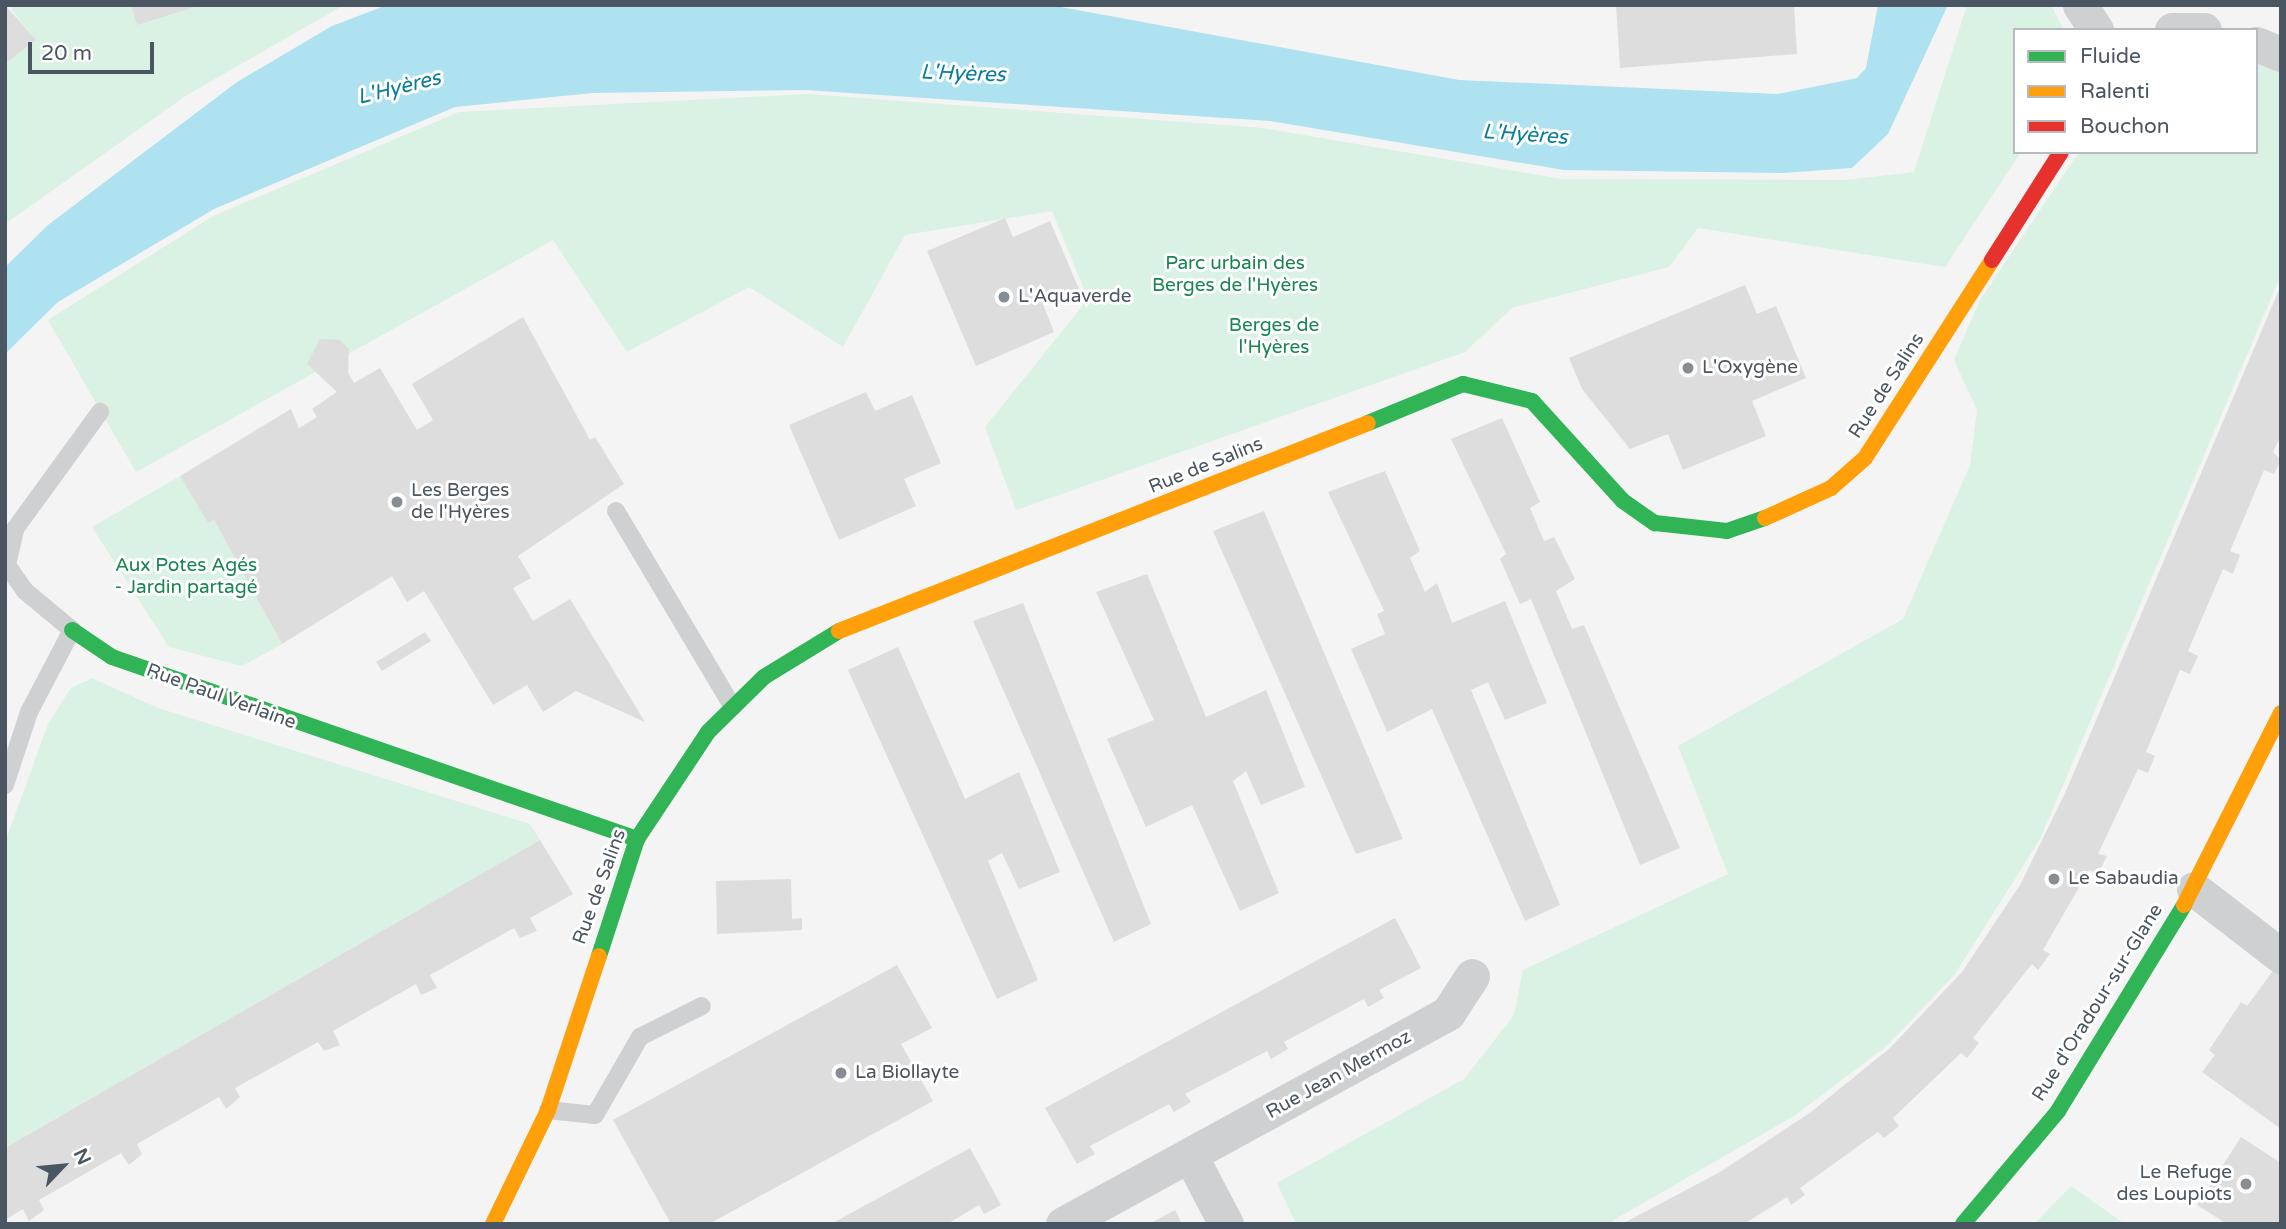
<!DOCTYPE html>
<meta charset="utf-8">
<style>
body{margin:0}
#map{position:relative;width:2286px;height:1229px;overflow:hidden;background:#f4f4f4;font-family:"Varela Round",sans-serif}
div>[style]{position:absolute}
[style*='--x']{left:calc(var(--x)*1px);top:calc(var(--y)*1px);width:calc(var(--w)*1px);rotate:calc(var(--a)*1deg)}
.green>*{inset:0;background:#d9f2e3}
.water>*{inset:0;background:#aee2f0}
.building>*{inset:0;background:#ddddde}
.lane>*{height:18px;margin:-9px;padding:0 9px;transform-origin:9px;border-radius:9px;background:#ced0d2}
.street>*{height:35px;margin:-17.5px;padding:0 17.5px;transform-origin:17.5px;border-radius:17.5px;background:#ced0d2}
.fast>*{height:16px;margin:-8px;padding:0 8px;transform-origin:8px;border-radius:8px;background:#30b455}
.slow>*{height:16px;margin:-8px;padding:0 8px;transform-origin:8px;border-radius:8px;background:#ff9f0a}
.jam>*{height:16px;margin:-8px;padding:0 8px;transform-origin:8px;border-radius:8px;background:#e5322d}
.dots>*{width:19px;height:19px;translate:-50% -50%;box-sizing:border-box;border:4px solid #fff;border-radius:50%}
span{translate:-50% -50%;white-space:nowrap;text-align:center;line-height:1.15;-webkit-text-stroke:6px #fff;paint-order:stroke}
.park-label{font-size:19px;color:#17864f}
.poi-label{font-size:19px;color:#4a5661}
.left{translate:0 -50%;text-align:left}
.right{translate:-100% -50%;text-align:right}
.street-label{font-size:19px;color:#4a5661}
.water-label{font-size:21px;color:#0c7c9b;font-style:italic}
.frame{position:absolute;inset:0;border:7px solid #4a5661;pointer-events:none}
.legend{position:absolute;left:2013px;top:28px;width:245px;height:126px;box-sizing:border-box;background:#fff;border:2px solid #b7bbc0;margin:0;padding:9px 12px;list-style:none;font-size:21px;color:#4a5661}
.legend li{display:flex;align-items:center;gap:14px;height:35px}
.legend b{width:35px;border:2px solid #b7bbc0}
.north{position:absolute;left:28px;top:1131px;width:70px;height:70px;-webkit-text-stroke:5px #fff;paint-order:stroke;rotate:64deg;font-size:19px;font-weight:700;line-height:28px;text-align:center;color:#4a5661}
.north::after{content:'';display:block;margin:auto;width:24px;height:32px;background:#4a5661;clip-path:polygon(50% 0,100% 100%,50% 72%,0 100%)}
.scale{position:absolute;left:28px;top:42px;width:126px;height:32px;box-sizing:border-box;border:4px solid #4a5661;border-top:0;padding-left:9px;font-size:21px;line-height:24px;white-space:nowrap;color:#4a5661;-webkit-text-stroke:5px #fff;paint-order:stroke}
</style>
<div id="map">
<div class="green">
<div style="clip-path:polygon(16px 5px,131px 5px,137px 24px,201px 5px,344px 5px,187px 95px,5px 224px,5px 62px,35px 40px,11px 9px)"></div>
<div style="clip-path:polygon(1967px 5px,2051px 5px,2064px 30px,2015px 30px,2015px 152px,2021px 152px,1945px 267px,1698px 228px,1669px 267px,1512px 308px,1465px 352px,1016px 510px,985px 427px,1088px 299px,1052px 211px,905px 235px,843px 347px,749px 287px,627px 352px,553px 240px,136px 472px,48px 320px,213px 216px,459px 112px,809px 94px,1263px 128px,1562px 179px,1846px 180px,1914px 172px)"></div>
<div style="clip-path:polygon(2256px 57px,2281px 68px,2281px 275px,2040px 839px,1955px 974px,1888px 1045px,1794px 1116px,1607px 1224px,1296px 1224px,1277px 1183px,1464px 1079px,1514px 1015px,1523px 970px,1728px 874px,1678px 746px,1903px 619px,1970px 465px,1977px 410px,1954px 360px,1980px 300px,2079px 152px,2256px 152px)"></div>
<div style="clip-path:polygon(180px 476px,208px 523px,214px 520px,282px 644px,242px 666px,169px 647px,92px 527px)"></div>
<div style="clip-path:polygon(92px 678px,158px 708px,530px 824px,540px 840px,5px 1148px,5px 842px,48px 724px,71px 688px)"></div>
<div style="clip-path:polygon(2071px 1186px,2125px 1224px,2034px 1224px)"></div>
</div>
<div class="water">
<div style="clip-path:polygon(387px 5px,1050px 5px,1459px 80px,1778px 94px,1857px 78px,1866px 68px,1878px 5px,1948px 5px,1888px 134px,1852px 168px,1783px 173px,1564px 170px,1270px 121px,805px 90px,593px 93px,455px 107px,214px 209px,58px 302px,5px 354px,5px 267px,48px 225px,237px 82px,332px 26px)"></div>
</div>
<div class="building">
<div style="clip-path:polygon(5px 5px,36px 40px,6px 63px,5px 62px)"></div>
<div style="clip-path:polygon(131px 5px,198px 5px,198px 6px,137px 25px)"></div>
<div style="clip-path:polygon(1616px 5px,1794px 5px,1797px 54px,1620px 68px)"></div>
<div style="clip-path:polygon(1005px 218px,1013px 237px,1050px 221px,1079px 289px,1043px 304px,1054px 332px,976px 366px,927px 251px)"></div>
<div style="clip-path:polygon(1745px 285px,1757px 314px,1776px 306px,1806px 378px,1752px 401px,1766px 436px,1683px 470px,1668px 434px,1630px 449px,1582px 389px,1569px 358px)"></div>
<div style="clip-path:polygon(2281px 285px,2281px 435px,2273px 452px,2281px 460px,2274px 474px,2264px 470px,2247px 511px,2230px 551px,2240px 555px,2233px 574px,2223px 569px,2188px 651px,2198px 656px,2190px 674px,2180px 670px,2146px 752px,2155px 756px,2148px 773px,2138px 769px,2098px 854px,2107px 856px,2098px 874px,2089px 870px,2043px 950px,2050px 954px,2038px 970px,2032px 964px,1973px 1038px,1979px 1043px,1967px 1058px,1961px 1053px,1893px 1118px,1899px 1126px,1884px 1138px,1878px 1132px,1800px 1188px,1805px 1195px,1791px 1205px,1787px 1197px,1744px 1224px,1622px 1224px,1720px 1172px,1811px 1112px,1890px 1048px,1962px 972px,2020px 885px,2066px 791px)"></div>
<div style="clip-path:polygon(523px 317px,590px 440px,595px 437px,624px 484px,518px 556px,531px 578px,513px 588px,533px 621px,570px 599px,645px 722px,576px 691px,543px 712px,527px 685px,493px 705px,424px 591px,407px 602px,392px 576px,282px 644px,214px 520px,208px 523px,180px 476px,291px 409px,299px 428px,317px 417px,312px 409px,337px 392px,307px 364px,320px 339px,340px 340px,349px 349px,348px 373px,354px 383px,380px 368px,417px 430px,433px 420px,412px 384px)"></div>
<div style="clip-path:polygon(866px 392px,875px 411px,912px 395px,941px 463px,904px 479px,916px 506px,839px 540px,789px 425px)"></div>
<div style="clip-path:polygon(1502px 418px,1540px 502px,1530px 508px,1544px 541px,1554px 537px,1575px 579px,1556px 591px,1572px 629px,1584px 625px,1680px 848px,1640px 865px,1531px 599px,1520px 604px,1500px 559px,1506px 554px,1451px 439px)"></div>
<div style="clip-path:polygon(1385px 471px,1420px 551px,1410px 558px,1425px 592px,1437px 583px,1452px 623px,1505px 601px,1547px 703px,1505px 720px,1488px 682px,1471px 690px,1560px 905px,1525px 921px,1432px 709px,1387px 732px,1351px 649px,1385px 634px,1377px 614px,1384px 611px,1328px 492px)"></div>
<div style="clip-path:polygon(1264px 511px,1403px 839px,1356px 854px,1213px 531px)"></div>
<div style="clip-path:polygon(1147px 574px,1206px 717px,1266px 690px,1305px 787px,1261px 805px,1246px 771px,1233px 781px,1279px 893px,1240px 911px,1192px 805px,1146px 827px,1107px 739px,1154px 720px,1096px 592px)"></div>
<div style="clip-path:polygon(1023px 603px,1151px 924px,1114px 942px,973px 621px)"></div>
<div style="clip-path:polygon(425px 632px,431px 641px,382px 671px,376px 662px)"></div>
<div style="clip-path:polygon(898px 647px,965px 799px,1019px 772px,1060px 872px,1019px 889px,1002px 853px,988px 861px,1038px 980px,997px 999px,848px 670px)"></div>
<div style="clip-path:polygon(540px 840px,573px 894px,530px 918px,537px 931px,520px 938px,514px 928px,430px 975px,437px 988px,421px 995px,416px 984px,333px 1031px,340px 1045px,324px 1051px,318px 1042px,235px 1088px,240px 1097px,226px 1109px,219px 1097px,137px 1144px,142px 1154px,129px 1165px,121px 1153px,39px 1200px,44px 1210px,29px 1221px,23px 1209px,5px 1220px,5px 1148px)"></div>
<div style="clip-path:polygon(791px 879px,792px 919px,802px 918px,802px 930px,717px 934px,716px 881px)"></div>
<div style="clip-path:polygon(1395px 918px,1421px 968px,1379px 990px,1384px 998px,1368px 1007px,1364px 999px,1284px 1042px,1288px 1049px,1271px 1059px,1267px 1051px,1227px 1072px,1185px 1094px,1191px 1102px,1174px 1112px,1169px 1104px,1090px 1146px,1095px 1154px,1077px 1164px,1045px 1108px)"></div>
<div style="clip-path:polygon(2278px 964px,2281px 966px,2281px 1129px,2202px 1072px,2215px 1055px,2209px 1050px,2241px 1002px,2247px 1006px)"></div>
<div style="clip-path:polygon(897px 965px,932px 1028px,901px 1044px,933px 1101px,709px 1224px,671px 1224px,613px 1120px)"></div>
<div style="clip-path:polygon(2241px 1137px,2281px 1163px,2281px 1224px,2227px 1224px,2197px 1205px)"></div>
<div style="clip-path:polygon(970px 1148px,1001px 1205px,984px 1214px,979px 1205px,947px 1224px,831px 1224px)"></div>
<div style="clip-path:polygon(1175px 1210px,1182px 1224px,1149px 1224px)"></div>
</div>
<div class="lane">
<div style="--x:616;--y:511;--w:228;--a:59.2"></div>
<div style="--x:5;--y:785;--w:77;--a:-71.8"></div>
<div style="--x:29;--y:712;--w:93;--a:-62.3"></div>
<div style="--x:72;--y:630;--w:61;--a:-140.3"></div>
<div style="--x:25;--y:591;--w:32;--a:-125"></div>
<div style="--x:7;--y:565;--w:37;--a:-77"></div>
<div style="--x:15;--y:529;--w:145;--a:-54"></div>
<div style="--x:548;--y:1110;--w:47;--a:6.1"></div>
<div style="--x:595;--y:1115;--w:90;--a:-60"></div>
<div style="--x:640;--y:1037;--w:69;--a:-26.6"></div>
</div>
<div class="street">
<div style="--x:2080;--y:5;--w:30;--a:57"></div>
<div style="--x:2172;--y:30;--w:32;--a:0"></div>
<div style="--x:2256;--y:44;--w:27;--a:22"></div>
<div style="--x:2194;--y:889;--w:110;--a:37.6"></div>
<div style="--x:1191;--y:1157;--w:76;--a:62.4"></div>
<div style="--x:1063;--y:1224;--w:439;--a:-28.7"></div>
<div style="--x:1448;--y:1013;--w:44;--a:-57"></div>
</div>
<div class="fast">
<div style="--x:1368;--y:423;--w:103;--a:-22.3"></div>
<div style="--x:1463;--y:384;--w:71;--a:13.8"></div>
<div style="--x:1532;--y:401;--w:135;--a:47.7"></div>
<div style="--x:1623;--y:501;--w:39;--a:35"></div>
<div style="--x:1655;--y:523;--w:72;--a:6.3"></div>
<div style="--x:1727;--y:531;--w:40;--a:-18.9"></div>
<div style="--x:72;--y:630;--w:48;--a:34"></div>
<div style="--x:112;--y:657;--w:556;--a:19.12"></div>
<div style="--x:599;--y:956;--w:123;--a:-72"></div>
<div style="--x:637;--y:839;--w:128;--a:-56.4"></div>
<div style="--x:708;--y:732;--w:78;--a:-44.5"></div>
<div style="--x:764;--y:677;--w:88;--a:-31.5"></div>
<div style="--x:1963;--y:1224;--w:148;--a:-49.9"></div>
<div style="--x:2058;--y:1111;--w:241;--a:-58.5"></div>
</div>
<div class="slow">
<div style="--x:1765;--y:518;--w:72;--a:-24.4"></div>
<div style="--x:1831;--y:488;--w:45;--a:-41.4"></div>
<div style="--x:1865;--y:458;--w:235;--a:-57.3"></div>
<div style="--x:839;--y:631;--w:568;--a:-21.46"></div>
<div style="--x:2184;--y:905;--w:215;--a:-63.2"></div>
<div style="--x:493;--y:1224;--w:127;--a:-64.2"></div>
<div style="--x:548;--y:1110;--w:162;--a:-71.7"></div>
</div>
<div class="jam">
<div style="--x:1992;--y:260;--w:128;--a:-57.4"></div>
</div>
<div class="dots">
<div style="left:1004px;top:297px;background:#868d94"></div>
<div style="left:1688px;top:368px;background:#868d94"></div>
<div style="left:397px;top:502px;background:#868d94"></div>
<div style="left:2054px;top:879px;background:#868d94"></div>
<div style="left:841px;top:1073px;background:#868d94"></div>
<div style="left:2246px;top:1184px;background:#868d94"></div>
</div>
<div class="park-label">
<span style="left:1235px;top:275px">Parc urbain des<br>Berges de l'Hyères</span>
<span style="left:1274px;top:337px">Berges de<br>l'Hyères</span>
<span style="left:186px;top:577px">Aux Potes Agés<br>- Jardin partagé</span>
</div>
<div class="poi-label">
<span class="left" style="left:1018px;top:297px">L'Aquaverde</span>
<span class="left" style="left:1702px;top:368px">L'Oxygène</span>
<span class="left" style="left:411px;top:502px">Les Berges<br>de l'Hyères</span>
<span class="left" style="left:2068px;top:879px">Le Sabaudia</span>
<span class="left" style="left:855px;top:1073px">La Biollayte</span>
<span class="right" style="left:2232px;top:1184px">Le Refuge<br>des Loupiots</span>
</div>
<div class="street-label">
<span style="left:1887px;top:386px;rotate:-57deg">Rue de Salins</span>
<span style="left:1206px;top:466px;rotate:-22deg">Rue de Salins</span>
<span style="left:221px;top:697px;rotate:20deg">Rue Paul Verlaine</span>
<span style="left:600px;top:887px;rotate:-70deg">Rue de Salins</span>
<span style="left:2098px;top:1003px;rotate:-58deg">Rue d'Oradour-sur-Glane</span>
<span style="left:1339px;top:1075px;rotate:-29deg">Rue Jean Mermoz</span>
</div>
<div class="water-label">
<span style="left:963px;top:74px;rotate:2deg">L'Hyères</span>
<span style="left:399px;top:88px;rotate:-14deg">L'Hyères</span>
<span style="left:1525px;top:135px;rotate:4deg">L'Hyères</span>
</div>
<div class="frame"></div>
<ul class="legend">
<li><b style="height:9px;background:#30b455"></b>Fluide</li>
<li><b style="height:9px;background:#ff9f0a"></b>Ralenti</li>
<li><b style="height:9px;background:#e5322d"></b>Bouchon</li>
</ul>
<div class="north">N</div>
<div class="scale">20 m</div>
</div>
